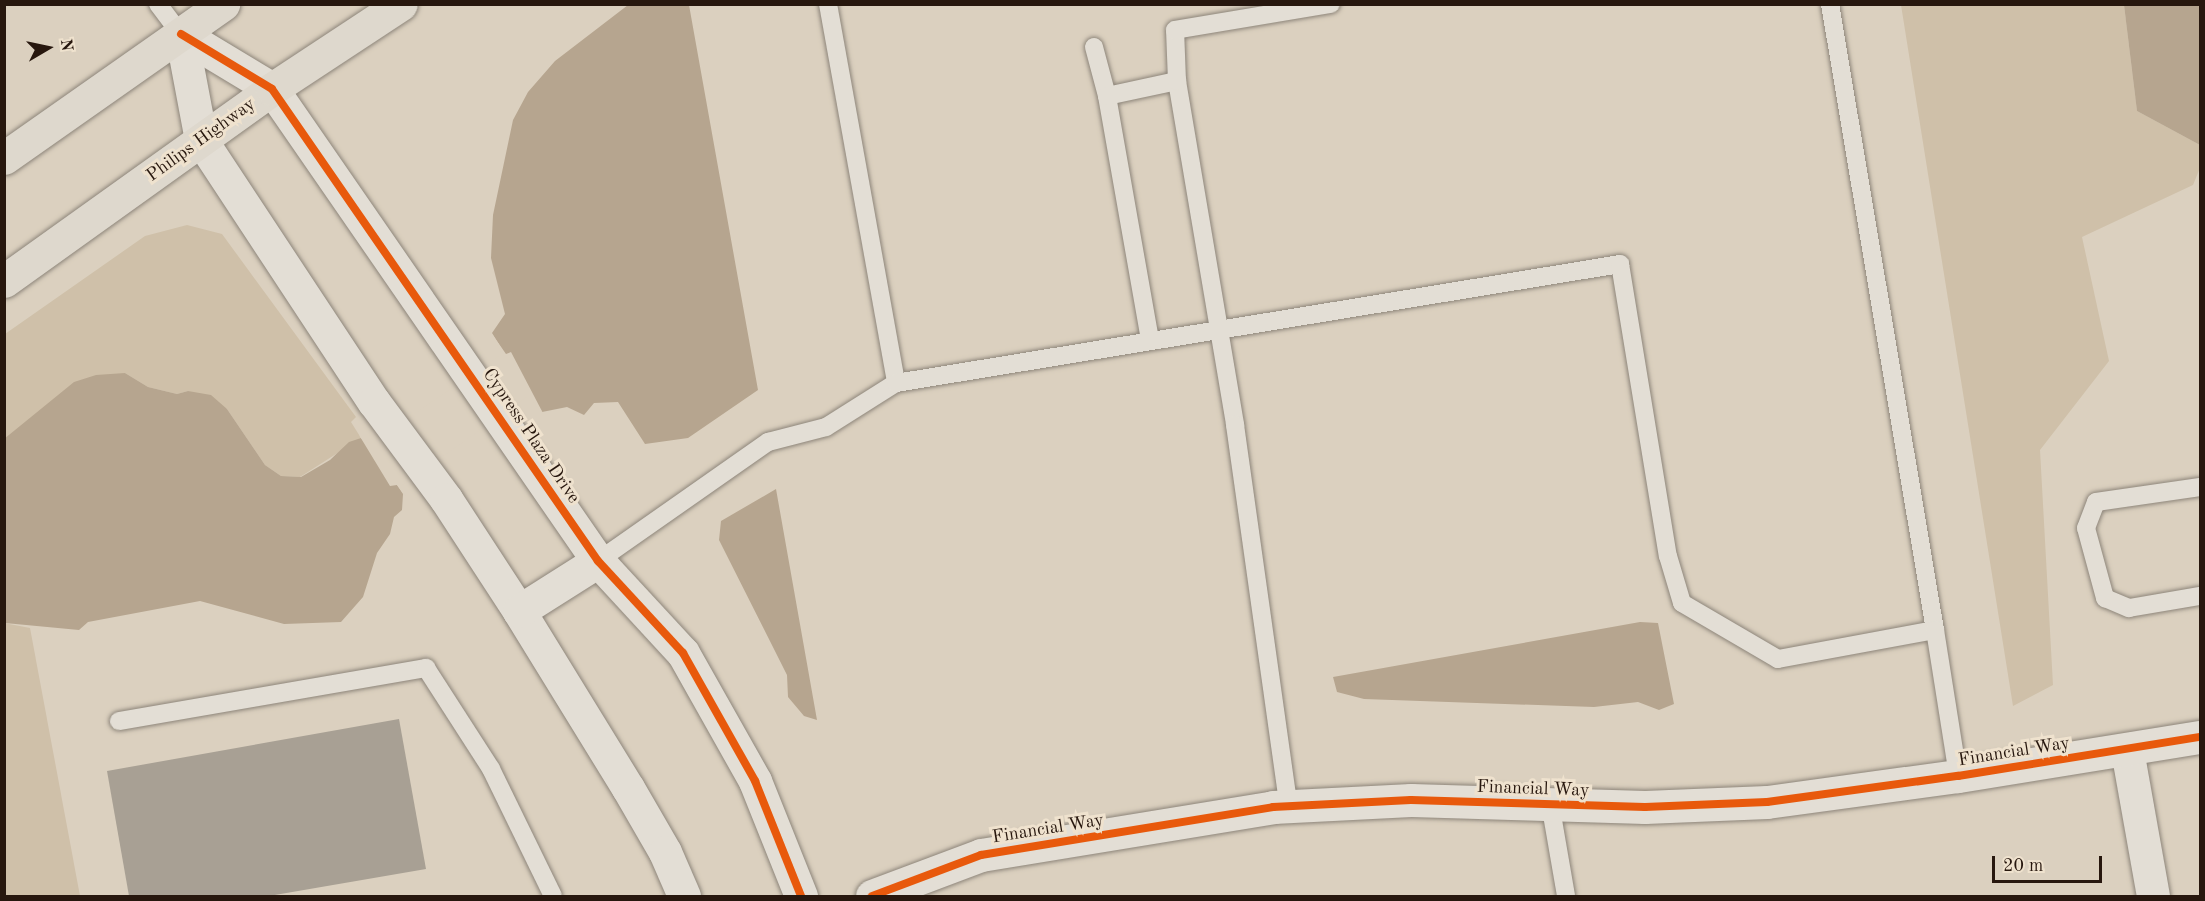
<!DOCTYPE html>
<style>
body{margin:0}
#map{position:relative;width:2205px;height:901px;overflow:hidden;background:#dbd0bf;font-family:"Old Standard TT",serif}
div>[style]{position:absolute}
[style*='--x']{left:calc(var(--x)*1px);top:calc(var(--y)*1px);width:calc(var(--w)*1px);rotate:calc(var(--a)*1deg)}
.green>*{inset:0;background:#cfc0a9}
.water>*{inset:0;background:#b6a58f}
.pier>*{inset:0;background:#dbd0bf}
.building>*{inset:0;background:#a8a094}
.roads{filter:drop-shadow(0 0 2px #8d857a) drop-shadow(0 0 2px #8d857a)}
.lane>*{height:18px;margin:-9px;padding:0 9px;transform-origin:9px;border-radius:9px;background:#e3ded5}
.street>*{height:33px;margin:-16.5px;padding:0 16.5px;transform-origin:16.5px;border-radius:16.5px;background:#e3ded5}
.secondary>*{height:33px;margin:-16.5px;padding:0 16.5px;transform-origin:16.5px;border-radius:16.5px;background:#e3ded5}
.primary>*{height:33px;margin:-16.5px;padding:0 16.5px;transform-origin:16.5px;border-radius:16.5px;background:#ded8cd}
.cycleway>*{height:8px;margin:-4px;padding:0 4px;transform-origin:4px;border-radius:4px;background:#e8590c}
span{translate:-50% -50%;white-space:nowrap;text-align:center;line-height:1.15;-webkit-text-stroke:6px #efe2ce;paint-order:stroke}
.street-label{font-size:18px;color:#27170e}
.frame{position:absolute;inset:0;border:6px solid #27170e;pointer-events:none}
.north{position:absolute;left:18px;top:18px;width:60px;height:60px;-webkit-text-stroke:4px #efe2ce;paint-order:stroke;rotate:81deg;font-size:16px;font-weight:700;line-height:24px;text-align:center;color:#27170e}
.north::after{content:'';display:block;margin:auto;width:21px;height:27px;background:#27170e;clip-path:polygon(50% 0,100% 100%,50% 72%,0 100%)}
.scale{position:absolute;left:1992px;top:856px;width:110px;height:27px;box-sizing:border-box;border:3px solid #27170e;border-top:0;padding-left:8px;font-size:18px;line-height:21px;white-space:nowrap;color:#27170e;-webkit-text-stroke:4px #efe2ce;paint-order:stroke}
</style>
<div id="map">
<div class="green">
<div style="clip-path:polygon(1901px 5px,2124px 5px,2137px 111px,2200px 145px,2200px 168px,2193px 185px,2082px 237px,2109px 361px,2040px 450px,2053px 685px,2013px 706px)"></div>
<div style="clip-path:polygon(187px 225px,222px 234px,356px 417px,351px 422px,361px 438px,300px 477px,281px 476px,265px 465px,227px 409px,188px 391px,177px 394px,148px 387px,125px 373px,5px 439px,5px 334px,145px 236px)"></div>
<div style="clip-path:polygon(4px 623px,30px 628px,80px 896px,5px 896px)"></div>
</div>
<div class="water">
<div style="clip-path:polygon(628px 5px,689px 5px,758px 390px,688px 438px,645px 444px,618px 402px,594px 403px,584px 415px,567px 407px,542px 412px,530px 392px,397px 485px,403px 494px,402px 510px,394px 517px,390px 534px,377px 553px,363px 597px,341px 622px,284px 624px,200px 601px,88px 622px,79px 630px,5px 623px,4px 439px,74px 382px,96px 375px,125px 373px,148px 387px,177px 394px,188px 391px,211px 395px,227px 409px,265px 465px,281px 476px,301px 477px,330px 460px,349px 442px,361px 438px,369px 448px,505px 354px,492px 333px,505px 314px,491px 258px,493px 215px,513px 120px,528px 92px,555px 61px)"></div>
<div style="clip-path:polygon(2124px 5px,2200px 5px,2200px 145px,2137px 111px)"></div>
<div style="clip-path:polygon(776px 489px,817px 720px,804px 716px,788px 697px,787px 675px,719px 540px,721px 521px)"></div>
<div style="clip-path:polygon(1640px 622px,1658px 623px,1674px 704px,1659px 710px,1638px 702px,1594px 707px,1364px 699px,1337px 692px,1333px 677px)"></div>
</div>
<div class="pier">
<div style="clip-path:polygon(490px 331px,506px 354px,511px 352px,544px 415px,528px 396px,401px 486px,406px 497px,397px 485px,390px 486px,359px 435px,370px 444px,502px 354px)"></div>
</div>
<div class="building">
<div style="clip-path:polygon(399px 719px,426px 869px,269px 896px,129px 896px,107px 771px)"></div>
</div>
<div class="roads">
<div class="lane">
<div style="--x:158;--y:4;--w:38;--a:53"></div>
<div style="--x:828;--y:4;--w:385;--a:79.8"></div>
<div style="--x:1094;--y:47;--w:51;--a:75.1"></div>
<div style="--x:1107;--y:96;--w:247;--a:80"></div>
<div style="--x:1177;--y:81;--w:349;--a:80.4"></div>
<div style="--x:1235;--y:425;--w:386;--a:82"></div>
<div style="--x:1107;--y:96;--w:72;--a:-12.1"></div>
<div style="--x:1177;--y:81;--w:51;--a:-92.2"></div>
<div style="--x:1175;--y:30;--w:158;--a:-9.5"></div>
<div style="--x:2200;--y:487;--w:105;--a:171.8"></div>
<div style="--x:2096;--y:502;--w:28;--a:111"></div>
<div style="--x:2086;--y:528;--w:73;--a:74.8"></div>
<div style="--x:2105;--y:598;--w:26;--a:23"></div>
<div style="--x:2129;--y:608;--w:72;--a:-9.6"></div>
<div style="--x:598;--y:561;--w:208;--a:-35"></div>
<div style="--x:768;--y:442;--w:60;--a:-14.5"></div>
<div style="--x:826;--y:427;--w:83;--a:-32.2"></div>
<div style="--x:896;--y:383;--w:734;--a:-9.33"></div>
<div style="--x:1620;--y:264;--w:296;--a:80.7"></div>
<div style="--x:1668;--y:556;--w:49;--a:73.4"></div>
<div style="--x:1682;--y:603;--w:111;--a:30.3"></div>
<div style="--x:1778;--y:659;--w:160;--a:-10.5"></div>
<div style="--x:1935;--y:630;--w:635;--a:-99.52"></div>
<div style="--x:1935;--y:630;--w:148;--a:81"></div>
<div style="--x:119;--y:721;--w:312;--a:-9.8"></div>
<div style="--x:426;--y:668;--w:120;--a:57.2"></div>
<div style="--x:491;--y:769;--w:141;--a:64"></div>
<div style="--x:1550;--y:803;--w:94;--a:80.2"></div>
</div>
<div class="street">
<div style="--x:2127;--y:750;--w:148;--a:79.9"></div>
</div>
<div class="secondary">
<div style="--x:181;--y:34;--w:106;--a:31.1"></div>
<div style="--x:272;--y:89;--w:574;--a:55.37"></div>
<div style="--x:598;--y:561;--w:125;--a:47.3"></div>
<div style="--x:683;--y:653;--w:147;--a:60.6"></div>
<div style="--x:755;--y:781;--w:124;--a:68.2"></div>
<div style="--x:181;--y:34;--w:108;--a:79.3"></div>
<div style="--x:201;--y:140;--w:314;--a:56.6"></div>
<div style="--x:374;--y:402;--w:121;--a:53.4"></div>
<div style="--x:446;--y:499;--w:134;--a:56.9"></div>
<div style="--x:519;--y:611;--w:208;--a:58.4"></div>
<div style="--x:628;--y:788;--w:74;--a:60"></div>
<div style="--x:665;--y:852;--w:48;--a:66.6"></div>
<div style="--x:519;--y:611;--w:93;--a:-32.3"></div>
<div style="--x:872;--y:896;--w:116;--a:-20.6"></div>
<div style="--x:981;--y:855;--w:296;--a:-9.3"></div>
<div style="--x:1273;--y:807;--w:138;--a:-2.9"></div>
<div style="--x:1411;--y:800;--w:234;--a:1.7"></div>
<div style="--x:1645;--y:807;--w:122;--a:-2.3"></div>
<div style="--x:1767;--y:802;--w:193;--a:-7.8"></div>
<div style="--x:1958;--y:776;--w:245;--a:-9.2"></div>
</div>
<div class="primary">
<div style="--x:4;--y:158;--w:268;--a:-35.1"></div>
<div style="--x:4;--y:281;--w:330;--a:-35.6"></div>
<div style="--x:272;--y:89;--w:154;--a:-33.4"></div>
</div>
</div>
<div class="cycleway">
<div style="--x:181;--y:34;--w:106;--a:31.1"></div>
<div style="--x:272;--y:89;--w:574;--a:55.37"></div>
<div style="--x:598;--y:561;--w:125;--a:47.3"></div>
<div style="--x:683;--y:653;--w:147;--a:60.6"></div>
<div style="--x:755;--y:781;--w:124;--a:68.2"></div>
<div style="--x:872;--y:896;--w:116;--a:-20.6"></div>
<div style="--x:981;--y:855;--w:296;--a:-9.3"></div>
<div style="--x:1273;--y:807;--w:138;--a:-2.9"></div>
<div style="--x:1411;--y:800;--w:234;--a:1.7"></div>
<div style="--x:1645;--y:807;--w:122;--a:-2.3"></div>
<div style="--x:1767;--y:802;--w:193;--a:-7.8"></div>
<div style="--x:1958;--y:776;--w:245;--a:-9.2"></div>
</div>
<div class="street-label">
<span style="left:201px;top:140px;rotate:-36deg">Philips Highway</span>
<span style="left:531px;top:436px;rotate:56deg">Cypress Plaza Drive</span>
<span style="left:2014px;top:752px;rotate:-9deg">Financial Way</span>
<span style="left:1533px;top:789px;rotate:2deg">Financial Way</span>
<span style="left:1048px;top:829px;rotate:-9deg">Financial Way</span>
</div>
<div class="frame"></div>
<div class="north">N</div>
<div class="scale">20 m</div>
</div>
